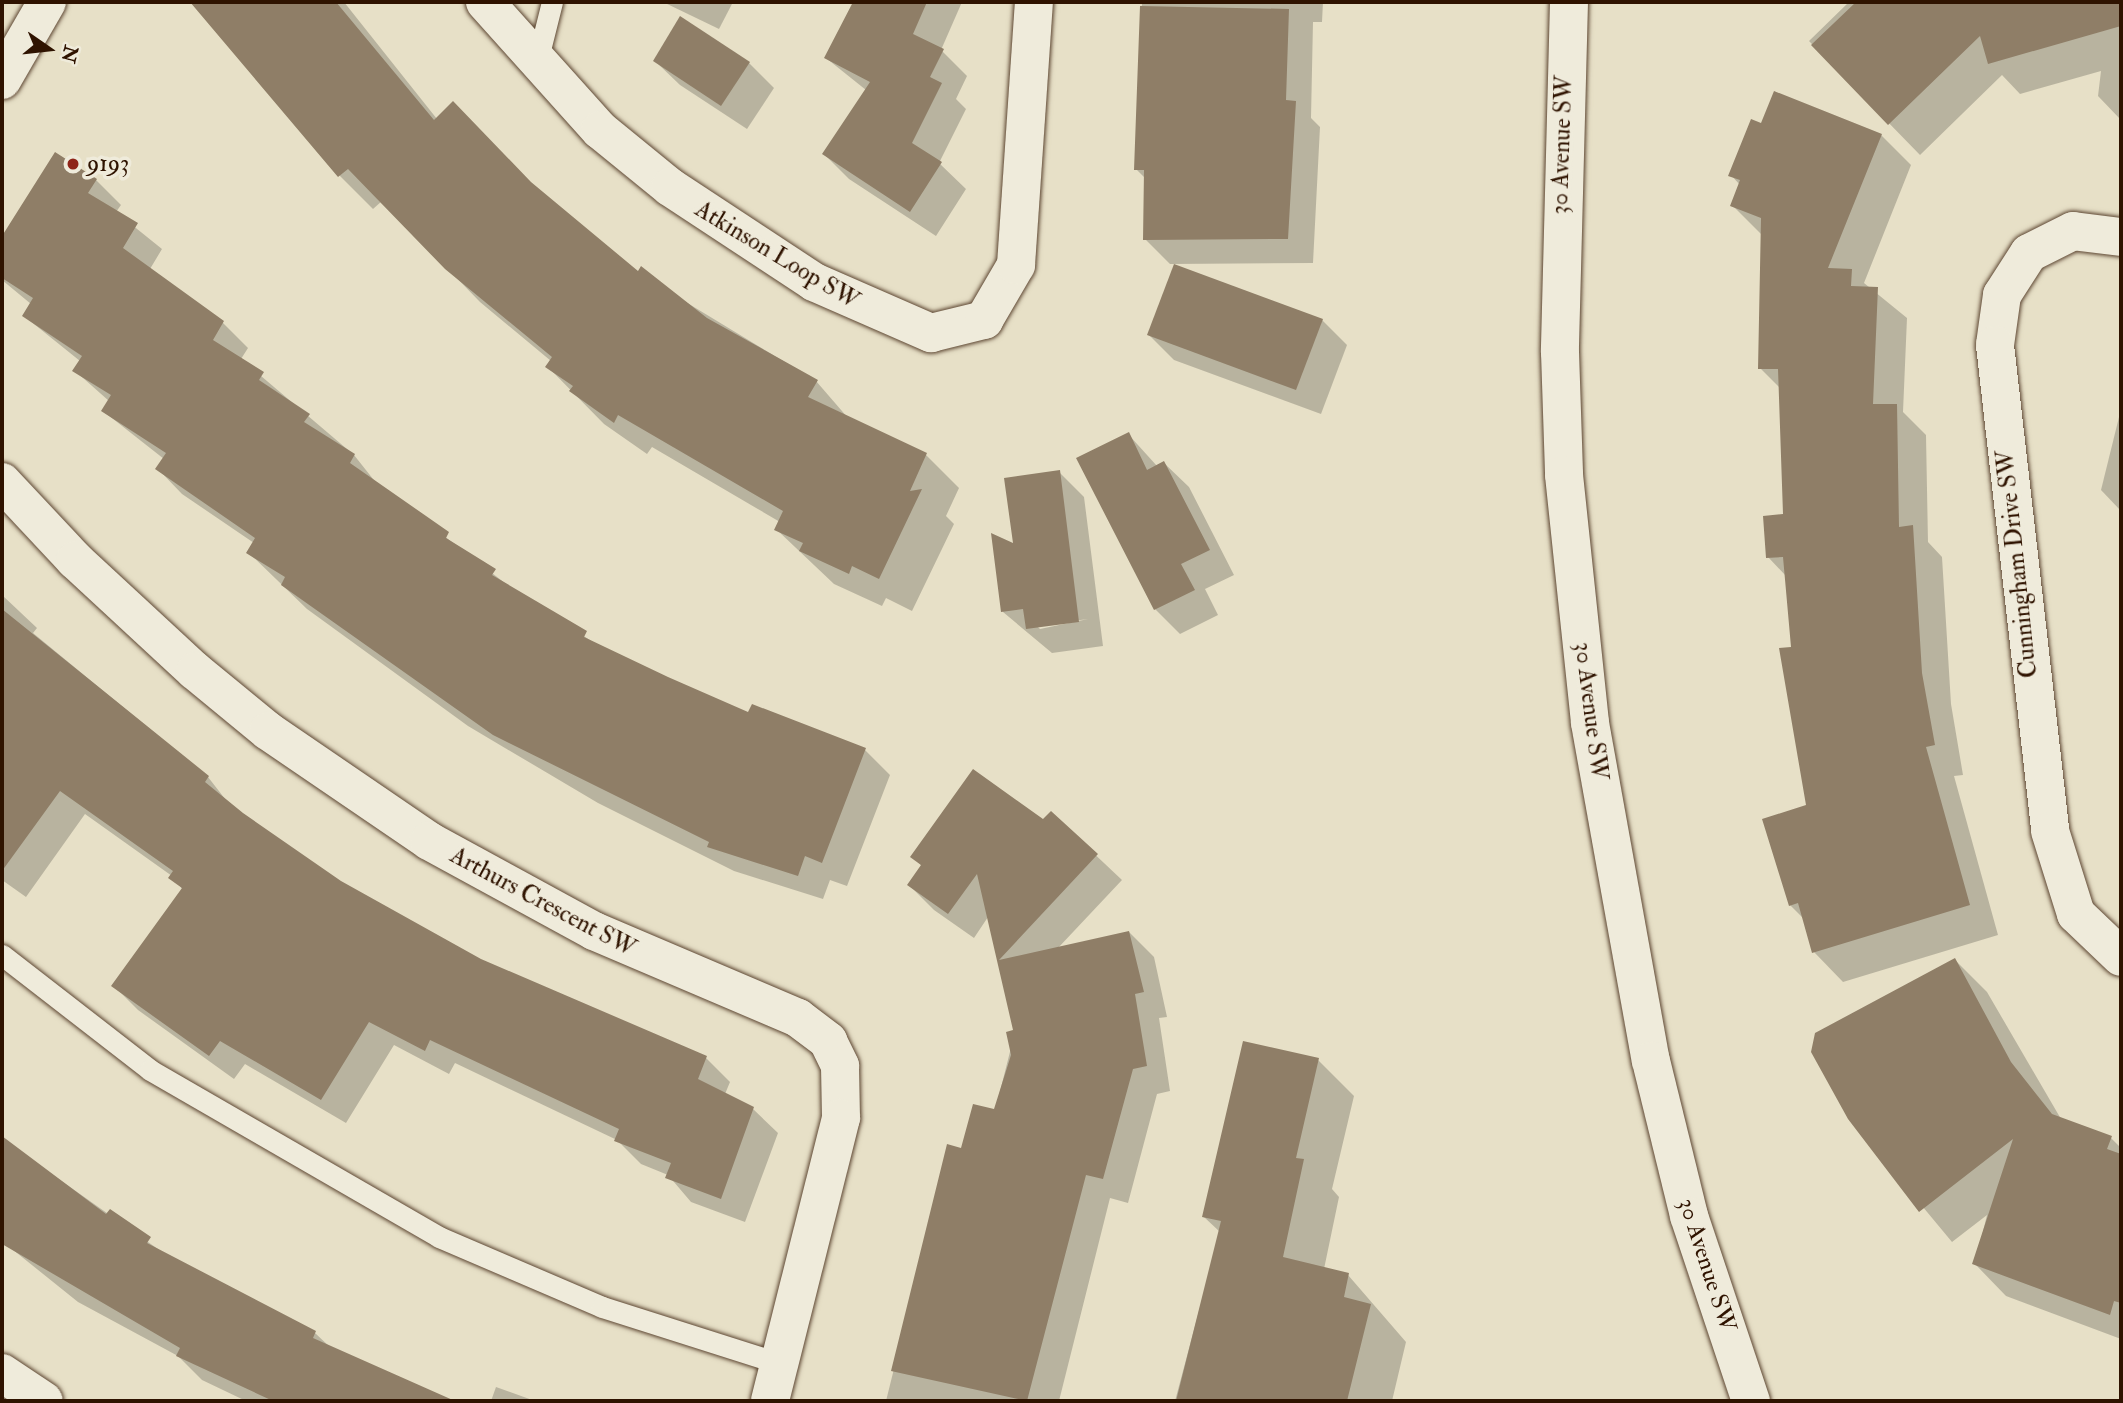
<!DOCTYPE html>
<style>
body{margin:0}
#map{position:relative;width:2123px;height:1403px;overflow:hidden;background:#e7e0c7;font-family:"IM FELL Double Pica",serif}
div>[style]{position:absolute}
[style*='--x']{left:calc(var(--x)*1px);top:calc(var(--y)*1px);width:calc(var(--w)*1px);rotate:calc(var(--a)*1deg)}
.shadow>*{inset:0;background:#0003}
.building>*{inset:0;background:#8f7e67}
.roads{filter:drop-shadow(0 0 2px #5d4632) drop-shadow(0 0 2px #5d4632)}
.service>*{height:21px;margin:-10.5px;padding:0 10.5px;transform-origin:10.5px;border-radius:10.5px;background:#efebdb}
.minor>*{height:38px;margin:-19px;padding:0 19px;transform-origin:19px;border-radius:19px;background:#efebdb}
.tertiary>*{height:38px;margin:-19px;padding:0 19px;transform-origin:19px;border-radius:19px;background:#efebdb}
.secondary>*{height:38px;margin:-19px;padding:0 19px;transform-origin:19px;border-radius:19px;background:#efebdb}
.dots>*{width:19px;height:19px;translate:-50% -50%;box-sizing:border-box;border:4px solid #efebdb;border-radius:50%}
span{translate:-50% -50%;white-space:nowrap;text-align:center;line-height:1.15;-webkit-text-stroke:7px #efebdb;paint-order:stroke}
.street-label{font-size:24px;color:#2f1300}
.poi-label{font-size:24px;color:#2f1300}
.left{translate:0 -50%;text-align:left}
.frame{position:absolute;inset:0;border:4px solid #2f1300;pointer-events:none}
.north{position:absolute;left:14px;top:14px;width:70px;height:70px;-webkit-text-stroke:5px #efebdb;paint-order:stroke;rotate:104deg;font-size:19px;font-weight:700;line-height:28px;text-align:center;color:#2f1300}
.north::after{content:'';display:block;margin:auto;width:24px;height:32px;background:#2f1300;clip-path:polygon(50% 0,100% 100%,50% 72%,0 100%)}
</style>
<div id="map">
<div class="shadow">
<div style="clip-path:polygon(192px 2px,344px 2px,437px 119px,535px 187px,638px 273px,816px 381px,848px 418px,926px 455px,959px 488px,946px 516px,954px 524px,912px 611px,886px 598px,882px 606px,834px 584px,776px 529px,780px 522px,652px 447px,647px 454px,604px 424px,547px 366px,551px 361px,480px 302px,382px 201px,373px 209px,340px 176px)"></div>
<div style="clip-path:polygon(663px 2px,733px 2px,719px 29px)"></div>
<div style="clip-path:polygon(855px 2px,962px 2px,941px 50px,967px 76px,956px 99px,966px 109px,939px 163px,966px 189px,936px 236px,849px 179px,824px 154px,866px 90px,826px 58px)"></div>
<div style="clip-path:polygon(1142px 2px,1323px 2px,1322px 22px,1313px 22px,1311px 118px,1320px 127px,1313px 263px,1170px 264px,1145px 239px,1146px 179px,1136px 169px)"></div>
<div style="clip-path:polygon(1849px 2px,2121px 2px,2121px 120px,2098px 96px,2101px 71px,2020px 94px,2002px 75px,1920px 155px,1809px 41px)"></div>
<div style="clip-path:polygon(655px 61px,749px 63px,774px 88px,747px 129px,680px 85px)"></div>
<div style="clip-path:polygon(1762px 126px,1881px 135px,1911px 165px,1864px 283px,1907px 318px,1903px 412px,1926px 435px,1928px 542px,1942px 557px,1951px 704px,1963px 775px,1954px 776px,1998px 935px,1843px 982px,1814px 952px,1804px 919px,1790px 905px,1808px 807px,1786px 576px,1768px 557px,1784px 516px,1781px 389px,1760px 368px,1762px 235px,1732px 205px,1740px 185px,1731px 175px)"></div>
<div style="clip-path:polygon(55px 155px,96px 180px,121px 205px,116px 212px,162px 249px,150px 269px,223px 323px,248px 348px,241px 359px,354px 455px,377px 484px,515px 591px,599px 646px,749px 715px,865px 750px,890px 775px,847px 886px,830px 880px,823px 899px,734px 871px,598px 803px,468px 726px,307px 609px,249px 553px,254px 543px,182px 494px,158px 469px,164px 459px,103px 411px,109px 401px,74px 370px,80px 361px,24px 316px,31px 304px,2px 280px,2px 239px)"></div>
<div style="clip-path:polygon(1322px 320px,1347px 345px,1321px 414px,1174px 360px,1149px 335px)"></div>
<div style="clip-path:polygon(2121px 409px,2121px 511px,2101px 490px)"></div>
<div style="clip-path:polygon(1128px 434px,1157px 466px,1164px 463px,1189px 487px,1234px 575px,1205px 589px,1218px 615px,1180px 634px,1155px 609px)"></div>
<div style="clip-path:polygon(evenodd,1059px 472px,1084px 497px,1103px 646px,1052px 653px,1003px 612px,1015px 546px,1059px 472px,1088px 619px,1040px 629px,1037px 626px,1088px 619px)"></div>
<div style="clip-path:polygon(2px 595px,37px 628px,33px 633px,208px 777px,229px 804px,340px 882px,480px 960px,706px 1058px,730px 1082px,725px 1094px,753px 1109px,778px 1133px,745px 1222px,691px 1202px,668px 1175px,641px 1164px,617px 1140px,455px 1063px,449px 1074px,394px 1045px,346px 1123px,245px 1064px,234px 1079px,138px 1010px,114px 986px,183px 890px,172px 876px,85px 814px,26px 897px,2px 880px,7px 773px)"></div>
<div style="clip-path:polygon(1051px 813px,1122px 880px,1058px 948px,1129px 932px,1154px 957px,1167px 1017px,1159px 1018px,1170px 1091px,1157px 1094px,1128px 1203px,1110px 1198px,1059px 1401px,886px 1401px,949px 1147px,962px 1150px,995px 1111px,1015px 1032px,988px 917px,974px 938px,934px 910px,909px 885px,922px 866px,912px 856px,1043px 821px)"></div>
<div style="clip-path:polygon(1955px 960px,1987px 992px,2061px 1119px,2111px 1138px,2121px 1148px,2121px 1339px,2006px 1296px,1975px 1264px,1987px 1215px,1952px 1242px,1849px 1118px)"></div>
<div style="clip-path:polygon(1318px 1060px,1354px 1096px,1332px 1189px,1339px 1197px,1324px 1269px,1348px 1275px,1406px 1342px,1392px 1401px,1175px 1401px,1220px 1232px,1204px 1217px)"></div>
<div style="clip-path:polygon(2px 1139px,165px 1254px,315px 1333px,331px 1348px,451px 1401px,246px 1401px,202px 1380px,178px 1356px,78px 1302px,2px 1241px)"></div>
<div style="clip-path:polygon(496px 1387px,535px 1401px,491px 1401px)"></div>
</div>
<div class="building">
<div style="clip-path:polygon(190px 2px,336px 2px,434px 120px,453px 101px,531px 182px,638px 271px,641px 266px,707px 318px,818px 380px,808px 397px,927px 453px,910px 491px,922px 489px,879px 579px,852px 566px,849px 574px,799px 551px,803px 543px,774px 530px,783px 511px,618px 415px,614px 423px,569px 391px,573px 386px,545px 367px,552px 357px,445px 269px,348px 169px,338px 177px)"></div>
<div style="clip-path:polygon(853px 2px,927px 2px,913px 34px,944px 49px,930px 77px,942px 83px,912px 143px,942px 162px,910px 212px,822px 154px,870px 82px,824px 58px)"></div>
<div style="clip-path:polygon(1856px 2px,2121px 2px,2121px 26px,1988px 64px,1980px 36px,1888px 125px,1811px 45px)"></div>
<div style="clip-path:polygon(1140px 6px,1289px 9px,1286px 100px,1296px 101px,1288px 239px,1143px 240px,1144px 170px,1134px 170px)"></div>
<div style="clip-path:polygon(680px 16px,750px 62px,721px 106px,653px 61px)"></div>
<div style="clip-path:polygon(1774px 91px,1882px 134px,1828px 268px,1852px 269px,1851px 286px,1878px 287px,1873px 404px,1897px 404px,1899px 527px,1913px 525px,1922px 673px,1935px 745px,1926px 747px,1970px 905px,1812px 953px,1798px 903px,1789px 906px,1762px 819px,1806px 805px,1779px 648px,1791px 647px,1783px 557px,1766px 558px,1763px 516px,1783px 514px,1778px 369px,1758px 369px,1761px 218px,1730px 206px,1740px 180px,1728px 176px,1751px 119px,1761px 123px)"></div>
<div style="clip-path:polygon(55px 152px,97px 179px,88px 193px,138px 223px,123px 248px,224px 321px,213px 340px,264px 372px,259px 380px,310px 414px,304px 422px,355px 454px,350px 463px,449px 532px,446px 538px,496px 569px,492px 575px,587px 631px,584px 637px,668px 677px,748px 712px,752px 704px,866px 748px,822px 863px,805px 856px,798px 876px,707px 847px,709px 842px,493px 735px,281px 585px,285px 577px,246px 553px,255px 538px,155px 469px,166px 453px,101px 411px,111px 395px,72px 371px,82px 356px,22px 316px,33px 298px,2px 278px,2px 236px)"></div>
<div style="clip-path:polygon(1174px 264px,1323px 319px,1296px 390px,1147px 335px)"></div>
<div style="clip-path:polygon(1129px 432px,1147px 470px,1164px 461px,1210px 550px,1181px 564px,1195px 590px,1154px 610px,1076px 458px)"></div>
<div style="clip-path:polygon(1060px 470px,1079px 622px,1026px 629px,1023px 609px,1001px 612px,991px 533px,1013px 543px,1004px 478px)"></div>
<div style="clip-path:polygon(2px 609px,209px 776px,205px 782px,243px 813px,341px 881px,481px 959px,707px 1056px,698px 1079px,754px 1107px,721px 1199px,665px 1178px,671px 1163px,614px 1141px,619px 1129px,430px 1040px,425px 1051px,369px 1022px,321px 1100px,220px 1041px,209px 1056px,111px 986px,182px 888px,168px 878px,173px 871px,60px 791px,2px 871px)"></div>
<div style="clip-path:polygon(973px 769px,1043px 819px,1051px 811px,1098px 854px,999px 960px,1129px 931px,1144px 992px,1135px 994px,1147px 1066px,1133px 1069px,1103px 1179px,1086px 1175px,1027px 1401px,891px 1371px,947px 1144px,961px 1148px,973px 1104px,994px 1109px,1011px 1055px,1006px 1032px,1013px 1030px,977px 874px,948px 914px,907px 885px,921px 865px,910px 857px)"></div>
<div style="clip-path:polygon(1955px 958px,2011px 1062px,2052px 1114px,2112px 1136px,2107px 1149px,2121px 1154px,2121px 1303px,2114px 1301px,2110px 1315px,1972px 1264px,2013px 1139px,1919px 1212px,1848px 1119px,1811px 1052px,1815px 1033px)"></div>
<div style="clip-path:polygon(1243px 1041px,1319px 1058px,1296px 1158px,1304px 1159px,1283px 1257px,1349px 1273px,1344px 1297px,1371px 1304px,1347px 1401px,1176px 1401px,1221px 1221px,1202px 1217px)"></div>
<div style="clip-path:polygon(2px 1136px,106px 1214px,110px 1209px,151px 1237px,147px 1243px,316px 1331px,313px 1338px,455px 1401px,273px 1401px,176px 1356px,180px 1348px,2px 1244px)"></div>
</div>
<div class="roads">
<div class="service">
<div style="--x:537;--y:62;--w:62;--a:-76"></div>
<div style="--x:2;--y:955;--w:187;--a:37.8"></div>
<div style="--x:150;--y:1070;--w:334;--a:30"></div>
<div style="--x:439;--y:1237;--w:177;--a:23.2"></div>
<div style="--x:602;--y:1307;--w:186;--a:17.6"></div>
</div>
<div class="minor">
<div style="--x:485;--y:2;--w:172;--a:48.1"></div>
<div style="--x:600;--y:130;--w:90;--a:39.2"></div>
<div style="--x:670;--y:187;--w:173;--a:33.4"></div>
<div style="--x:814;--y:282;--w:128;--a:23.6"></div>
<div style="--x:931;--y:333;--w:55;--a:-13.8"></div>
<div style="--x:984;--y:320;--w:64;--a:-59.8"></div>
<div style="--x:1016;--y:265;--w:264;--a:-86.1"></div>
<div style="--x:2121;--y:237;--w:48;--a:-172.9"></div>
<div style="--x:2073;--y:231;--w:49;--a:153.4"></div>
<div style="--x:2029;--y:253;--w:50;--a:122.7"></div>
<div style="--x:2002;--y:295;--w:50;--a:98"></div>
<div style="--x:1995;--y:345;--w:489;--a:83.5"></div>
<div style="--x:2050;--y:831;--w:87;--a:72.6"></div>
<div style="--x:2076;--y:914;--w:62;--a:43.7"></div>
<div style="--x:2;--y:482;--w:107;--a:46.9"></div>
<div style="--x:75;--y:560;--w:163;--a:42.8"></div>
<div style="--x:195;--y:671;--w:94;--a:39.4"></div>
<div style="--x:268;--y:731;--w:195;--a:34.3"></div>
<div style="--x:429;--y:841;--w:188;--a:28.6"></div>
<div style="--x:594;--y:931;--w:222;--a:23.1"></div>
<div style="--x:798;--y:1018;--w:38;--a:37"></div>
<div style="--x:828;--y:1041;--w:28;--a:64"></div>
<div style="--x:840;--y:1066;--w:52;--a:88.9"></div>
<div style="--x:841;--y:1118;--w:292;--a:104.1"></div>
<div style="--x:2;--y:1373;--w:50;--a:33.7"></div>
</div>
<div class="tertiary">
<div style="--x:2;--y:80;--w:90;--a:-60"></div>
</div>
<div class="secondary">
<div style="--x:1569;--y:2;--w:350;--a:91.5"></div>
<div style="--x:1560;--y:352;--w:123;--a:88.1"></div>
<div style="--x:1564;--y:475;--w:249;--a:84"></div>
<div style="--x:1590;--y:723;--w:343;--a:79.8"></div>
<div style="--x:1651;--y:1061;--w:160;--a:76.2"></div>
<div style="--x:1689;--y:1216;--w:195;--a:71.5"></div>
</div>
</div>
<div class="dots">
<div style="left:73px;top:164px;background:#8f2418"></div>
</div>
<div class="street-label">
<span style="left:1562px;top:145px;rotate:-88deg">30 Avenue SW</span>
<span style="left:777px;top:255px;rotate:31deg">Atkinson Loop SW</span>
<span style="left:2017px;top:564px;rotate:-96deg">Cunningham Drive SW</span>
<span style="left:1591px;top:711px;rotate:83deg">30 Avenue SW</span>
<span style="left:543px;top:902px;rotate:28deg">Arthurs Crescent SW</span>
<span style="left:1707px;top:1265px;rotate:72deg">30 Avenue SW</span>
</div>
<div class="poi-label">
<span class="left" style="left:87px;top:164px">9193</span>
</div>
<div class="frame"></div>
<div class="north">N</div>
</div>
